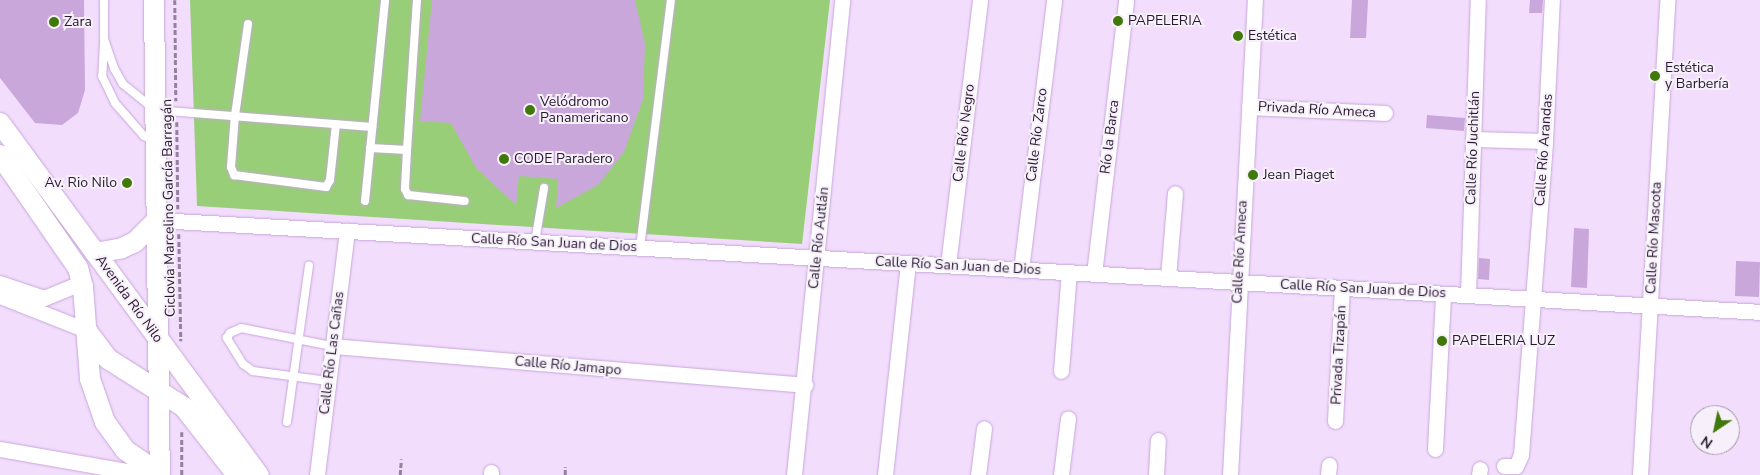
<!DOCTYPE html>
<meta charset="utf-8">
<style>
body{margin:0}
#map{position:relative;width:1760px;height:475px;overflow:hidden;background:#f2ddfd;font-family:"Nunito Sans",sans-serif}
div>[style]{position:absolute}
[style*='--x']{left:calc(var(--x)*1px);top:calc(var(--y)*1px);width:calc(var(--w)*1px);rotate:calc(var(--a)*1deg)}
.green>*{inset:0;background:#99ce79}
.building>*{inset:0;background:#c9a7da}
.path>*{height:2.5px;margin-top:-1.25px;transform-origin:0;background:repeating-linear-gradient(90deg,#93829c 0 5px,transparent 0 7.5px)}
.roads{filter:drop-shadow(0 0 1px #c8a6d9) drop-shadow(0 0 1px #c8a6d9)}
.lane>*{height:8px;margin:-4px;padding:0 4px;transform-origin:4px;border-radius:4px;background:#fff}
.street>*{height:15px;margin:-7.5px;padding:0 7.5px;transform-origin:7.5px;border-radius:7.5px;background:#fff}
.secondary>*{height:20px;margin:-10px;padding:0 10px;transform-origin:10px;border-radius:10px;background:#fff}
.dots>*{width:14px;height:14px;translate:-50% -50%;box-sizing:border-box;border:2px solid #f7f0fb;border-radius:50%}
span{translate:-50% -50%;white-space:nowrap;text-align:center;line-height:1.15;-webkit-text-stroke:4px #f7f0fb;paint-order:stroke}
.poi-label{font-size:14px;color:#271a2d}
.left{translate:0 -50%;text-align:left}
.right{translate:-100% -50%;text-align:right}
.street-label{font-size:14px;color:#271a2d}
.north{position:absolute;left:1690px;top:405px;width:50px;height:50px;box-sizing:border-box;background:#f7f0fb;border:1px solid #a49aa9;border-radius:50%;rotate:214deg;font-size:14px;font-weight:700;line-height:20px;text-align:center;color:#271a2d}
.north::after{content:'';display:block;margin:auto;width:18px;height:22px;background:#40780a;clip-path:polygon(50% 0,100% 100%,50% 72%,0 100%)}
</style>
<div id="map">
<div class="green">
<div style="clip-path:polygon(190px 0,830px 0,802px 244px,197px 206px)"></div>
</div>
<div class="building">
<div style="clip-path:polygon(0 0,84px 0,85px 90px,78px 113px,62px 125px,35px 123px,0 78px)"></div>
<div style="clip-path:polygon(432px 0,635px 0,645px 44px,643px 99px,624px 152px,598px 185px,556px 208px,558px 179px,519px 176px,516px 205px,476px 168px,451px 123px,420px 121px)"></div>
<div style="clip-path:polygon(1352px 0,1368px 0,1366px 38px,1350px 38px)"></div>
<div style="clip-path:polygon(1530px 0,1543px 0,1542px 13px,1529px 13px)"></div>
<div style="clip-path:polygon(1427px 115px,1465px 118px,1464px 131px,1426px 128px)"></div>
<div style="clip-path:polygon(1574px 228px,1589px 229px,1587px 288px,1571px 287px)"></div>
<div style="clip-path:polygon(1479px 258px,1490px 259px,1489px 280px,1478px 279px)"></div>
<div style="clip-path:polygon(1736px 261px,1760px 262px,1759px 297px,1735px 296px)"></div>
</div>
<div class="path">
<div style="--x:175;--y:0;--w:101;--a:89.4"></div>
<div style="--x:177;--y:122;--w:87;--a:89.3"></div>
<div style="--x:179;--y:234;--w:107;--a:88.9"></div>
<div style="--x:182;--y:432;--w:43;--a:90"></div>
<div style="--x:400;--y:475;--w:16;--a:-86"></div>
<div style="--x:565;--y:475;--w:8;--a:-90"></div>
</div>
<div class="roads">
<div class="lane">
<div style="--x:104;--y:0;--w:39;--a:90"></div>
<div style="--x:104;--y:39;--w:31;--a:71"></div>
<div style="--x:114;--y:68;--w:18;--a:61"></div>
<div style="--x:123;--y:84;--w:41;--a:39.1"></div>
<div style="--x:155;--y:110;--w:218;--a:4.5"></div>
<div style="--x:248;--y:24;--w:92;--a:98.1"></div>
<div style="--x:235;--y:115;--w:52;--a:94.4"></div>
<div style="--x:231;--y:167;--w:9;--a:69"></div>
<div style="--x:234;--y:175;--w:93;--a:7.4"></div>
<div style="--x:326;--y:187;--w:8;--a:-60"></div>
<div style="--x:330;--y:180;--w:56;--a:-83.9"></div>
<div style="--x:104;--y:43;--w:33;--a:93"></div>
<div style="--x:102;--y:76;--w:30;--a:64"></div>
<div style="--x:115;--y:103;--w:44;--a:48.7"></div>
<div style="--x:144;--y:136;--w:11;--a:27"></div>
<div style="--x:370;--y:148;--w:37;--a:3"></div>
<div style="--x:407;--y:150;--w:39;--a:93"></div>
<div style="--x:405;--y:189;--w:7;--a:63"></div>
<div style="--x:408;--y:195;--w:57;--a:6"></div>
<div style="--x:407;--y:150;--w:150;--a:-86.2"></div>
<div style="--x:365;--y:201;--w:202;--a:-84.3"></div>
<div style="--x:535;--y:242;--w:55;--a:-80.5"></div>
<div style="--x:640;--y:248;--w:250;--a:-82.9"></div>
<div style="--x:328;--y:381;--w:76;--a:-172.4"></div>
<div style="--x:253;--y:371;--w:12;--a:-145"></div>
<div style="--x:243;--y:364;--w:31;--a:-122"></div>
<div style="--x:227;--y:338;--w:6;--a:-59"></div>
<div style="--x:230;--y:333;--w:12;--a:-24"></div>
<div style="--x:241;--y:328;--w:93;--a:11.2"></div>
<div style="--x:287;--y:422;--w:158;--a:-82"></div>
</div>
<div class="street">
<div style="--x:1249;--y:107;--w:136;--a:2.5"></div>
<div style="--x:1473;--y:139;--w:72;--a:1.6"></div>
<div style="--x:157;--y:220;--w:1606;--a:3.28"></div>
<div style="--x:948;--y:265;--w:267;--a:-83.1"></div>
<div style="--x:1021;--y:270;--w:272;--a:-83"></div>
<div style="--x:1094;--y:274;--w:276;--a:-83.3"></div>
<div style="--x:1168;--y:278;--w:85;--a:-85.3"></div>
<div style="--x:0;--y:283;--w:46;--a:18.8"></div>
<div style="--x:44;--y:298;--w:42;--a:-22.3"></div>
<div style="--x:1468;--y:295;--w:295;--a:-88.1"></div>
<div style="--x:0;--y:296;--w:92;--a:21.6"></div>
<div style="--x:332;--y:346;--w:475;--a:4.7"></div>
<div style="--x:1061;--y:371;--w:99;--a:-85.4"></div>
<div style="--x:1335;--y:421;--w:133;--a:-87"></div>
<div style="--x:0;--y:449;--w:151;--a:9.9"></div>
<div style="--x:1435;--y:449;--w:155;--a:-87"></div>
<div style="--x:1504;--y:466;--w:12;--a:0"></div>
<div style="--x:1516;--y:466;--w:12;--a:-66"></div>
<div style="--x:1521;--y:455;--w:315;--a:-85.6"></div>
<div style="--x:1545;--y:141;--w:141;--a:-87.2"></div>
<div style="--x:317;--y:475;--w:246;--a:-83"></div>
<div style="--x:491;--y:475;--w:3;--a:-90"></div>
<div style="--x:794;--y:475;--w:477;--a:-84.2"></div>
<div style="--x:885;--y:475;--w:213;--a:-83.8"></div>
<div style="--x:978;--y:475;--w:47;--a:-82.7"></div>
<div style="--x:1061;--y:475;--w:57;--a:-83"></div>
<div style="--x:1156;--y:475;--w:35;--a:-87"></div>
<div style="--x:1230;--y:475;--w:476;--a:-87"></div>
<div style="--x:1328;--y:475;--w:10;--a:-84"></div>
<div style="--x:1479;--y:475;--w:6;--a:-81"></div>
<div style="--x:1640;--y:475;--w:476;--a:-86.7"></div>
</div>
<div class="secondary">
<div style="--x:154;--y:0;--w:475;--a:89.3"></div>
<div style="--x:0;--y:123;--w:437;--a:53.7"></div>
<div style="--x:0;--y:155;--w:137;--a:55.4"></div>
<div style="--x:78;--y:268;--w:20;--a:75"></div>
<div style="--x:83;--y:287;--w:92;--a:85.6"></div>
<div style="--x:90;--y:379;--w:46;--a:70.8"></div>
<div style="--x:105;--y:422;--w:34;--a:54"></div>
<div style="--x:125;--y:450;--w:42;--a:34.4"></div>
<div style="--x:95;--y:253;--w:27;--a:-10"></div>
<div style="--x:122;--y:248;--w:14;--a:-25"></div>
<div style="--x:135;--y:242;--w:31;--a:-45"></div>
<div style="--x:87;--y:331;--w:35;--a:53"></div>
<div style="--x:108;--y:359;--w:90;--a:32.3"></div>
<div style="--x:184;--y:407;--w:86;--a:52.1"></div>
</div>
</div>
<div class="dots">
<div style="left:1118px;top:21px;background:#40780a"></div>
<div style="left:54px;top:22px;background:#40780a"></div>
<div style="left:1238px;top:36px;background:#40780a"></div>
<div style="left:1655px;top:76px;background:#40780a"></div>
<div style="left:530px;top:110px;background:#40780a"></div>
<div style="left:504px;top:159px;background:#40780a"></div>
<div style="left:1253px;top:175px;background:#40780a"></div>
<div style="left:127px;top:183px;background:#40780a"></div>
<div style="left:1442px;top:341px;background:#40780a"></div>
</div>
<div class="poi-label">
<span class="left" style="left:1128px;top:21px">PAPELERIA</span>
<span class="left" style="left:64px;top:22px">Zara</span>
<span class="left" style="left:1248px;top:36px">Estética</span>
<span class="left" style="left:1665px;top:76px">Estética<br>y Barbería</span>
<span class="left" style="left:540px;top:110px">Velódromo<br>Panamericano</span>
<span class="left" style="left:514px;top:159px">CODE Paradero</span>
<span class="left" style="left:1263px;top:175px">Jean Piaget</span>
<span class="right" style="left:117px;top:183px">Av. Rio Nilo</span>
<span class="left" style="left:1452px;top:341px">PAPELERIA LUZ</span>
</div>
<div class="street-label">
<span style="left:1317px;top:110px;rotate:3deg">Privada Río Ameca</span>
<span style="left:964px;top:133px;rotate:-83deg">Calle Río Negro</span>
<span style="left:1037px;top:135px;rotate:-83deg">Calle Río Zarco</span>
<span style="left:1110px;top:137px;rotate:-83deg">Río la Barca</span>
<span style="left:1473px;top:148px;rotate:-88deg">Calle Río Juchitlán</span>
<span style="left:1544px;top:150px;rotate:-86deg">Calle Río Arandas</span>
<span style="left:169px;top:208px;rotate:-91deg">Ciclovia Marcelino García Barragán</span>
<span style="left:819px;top:238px;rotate:-84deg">Calle Río Autlán</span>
<span style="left:1654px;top:238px;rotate:-87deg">Calle Río Mascota</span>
<span style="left:554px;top:243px;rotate:3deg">Calle Río San Juan de Dios</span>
<span style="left:1240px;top:252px;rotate:-87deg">Calle Río Ameca</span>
<span style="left:958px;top:266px;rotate:3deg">Calle Río San Juan de Dios</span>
<span style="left:1363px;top:289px;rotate:3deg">Calle Río San Juan de Dios</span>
<span style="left:129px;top:299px;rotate:54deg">Avenida Río Nilo</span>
<span style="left:332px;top:353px;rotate:-83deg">Calle Río Las Cañas</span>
<span style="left:1339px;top:355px;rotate:-87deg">Privada Tizapán</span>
<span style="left:568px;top:366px;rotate:5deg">Calle Río Jamapo</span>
</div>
<div class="north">N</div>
</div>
